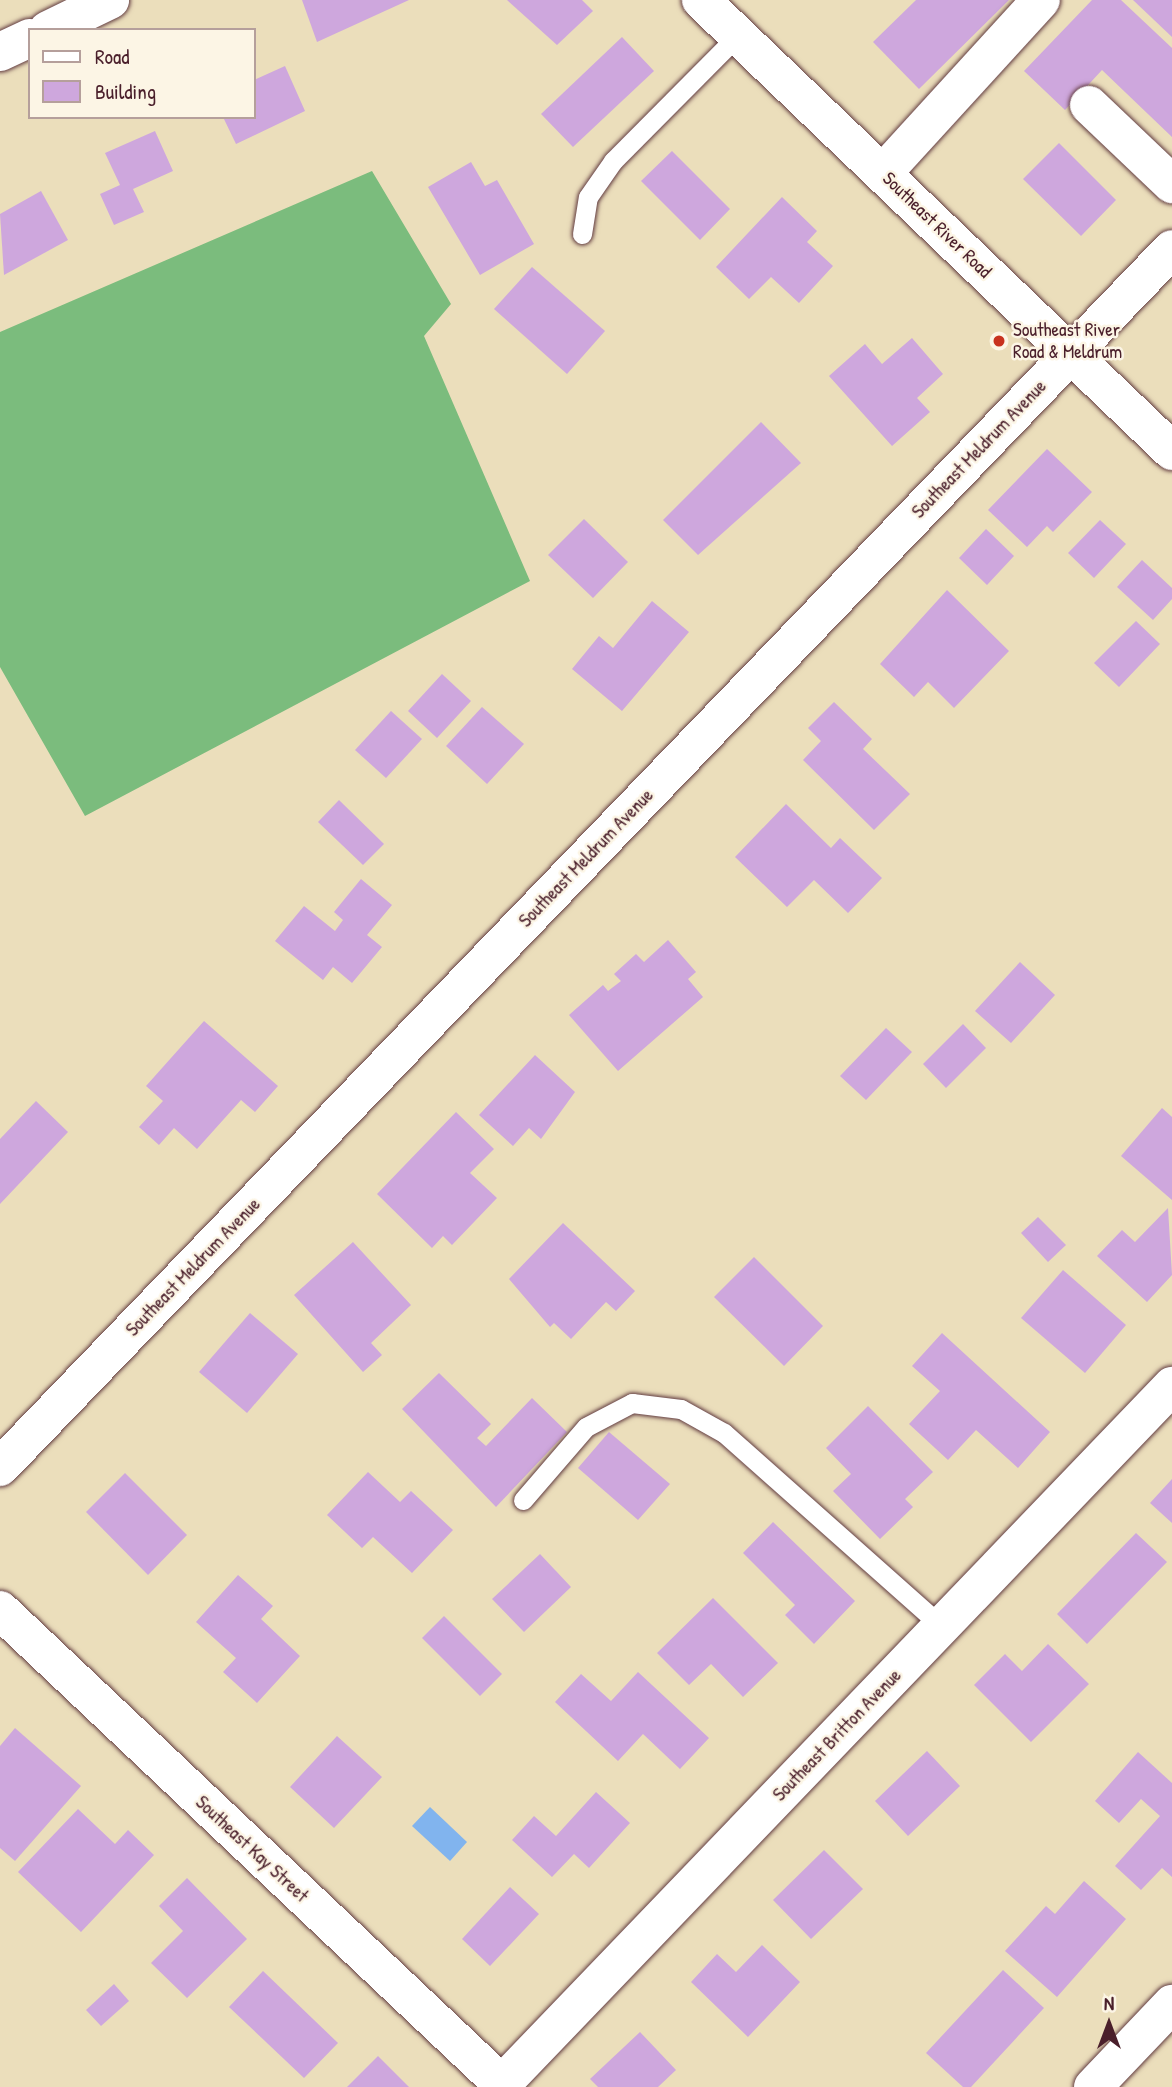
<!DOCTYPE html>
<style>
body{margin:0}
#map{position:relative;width:1172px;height:2087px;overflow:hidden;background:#ebdebb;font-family:"Patrick Hand",sans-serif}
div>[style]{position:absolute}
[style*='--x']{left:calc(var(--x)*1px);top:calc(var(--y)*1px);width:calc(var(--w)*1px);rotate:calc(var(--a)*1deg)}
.forest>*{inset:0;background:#7bbc7d}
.water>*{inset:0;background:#81b4ee}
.building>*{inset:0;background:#cea7dd}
.roads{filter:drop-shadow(0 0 2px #623c41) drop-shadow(0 0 2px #623c41)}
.service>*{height:19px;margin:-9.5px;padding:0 9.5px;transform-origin:9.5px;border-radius:9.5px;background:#fff}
.minor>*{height:38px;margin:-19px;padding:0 19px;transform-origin:19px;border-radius:19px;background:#fff}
.tertiary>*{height:38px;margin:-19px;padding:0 19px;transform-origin:19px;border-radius:19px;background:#fff}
.dots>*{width:19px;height:19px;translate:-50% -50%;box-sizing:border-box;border:4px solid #fcf5e5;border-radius:50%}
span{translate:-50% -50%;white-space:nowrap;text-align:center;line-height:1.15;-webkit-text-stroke:5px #fcf5e5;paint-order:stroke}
.street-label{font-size:19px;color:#4a1f2b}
.poi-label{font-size:19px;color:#4a1f2b}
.left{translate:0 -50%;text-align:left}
.legend{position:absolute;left:28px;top:28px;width:228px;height:91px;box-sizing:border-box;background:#fcf5e5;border:2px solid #b59f9b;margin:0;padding:9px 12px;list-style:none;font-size:21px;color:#4a1f2b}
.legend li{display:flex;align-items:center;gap:14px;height:35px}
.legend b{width:35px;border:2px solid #b59f9b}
.north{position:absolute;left:1074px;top:1989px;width:70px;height:70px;-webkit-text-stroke:5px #fcf5e5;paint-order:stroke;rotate:0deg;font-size:19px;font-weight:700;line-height:28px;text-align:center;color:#4a1f2b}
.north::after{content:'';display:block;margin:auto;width:24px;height:32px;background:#4a1f2b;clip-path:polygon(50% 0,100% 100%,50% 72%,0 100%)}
</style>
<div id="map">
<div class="forest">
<div style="clip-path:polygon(372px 171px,451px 304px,424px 336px,530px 581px,85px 816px,0 667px,0 332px)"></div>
</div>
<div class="water">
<div style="clip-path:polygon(430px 1807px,467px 1842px,450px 1861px,412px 1826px)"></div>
</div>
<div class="building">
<div style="clip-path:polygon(302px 0,409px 0,317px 42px)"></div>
<div style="clip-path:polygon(507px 0,582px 0,593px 11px,557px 45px)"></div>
<div style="clip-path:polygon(916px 0,1009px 0,919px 89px,873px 42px)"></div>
<div style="clip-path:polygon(1092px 0,1121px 0,1172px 48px,1172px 137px,1102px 70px,1065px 110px,1024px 71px)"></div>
<div style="clip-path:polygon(1133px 0,1172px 0,1172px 37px)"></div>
<div style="clip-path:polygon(622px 37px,654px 71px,573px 147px,541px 114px)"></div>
<div style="clip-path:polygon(285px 66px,305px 111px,236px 144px,223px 117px,254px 117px,254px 80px)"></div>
<div style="clip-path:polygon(155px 131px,173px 171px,133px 189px,144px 212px,114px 225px,100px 194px,120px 185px,105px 153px)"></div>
<div style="clip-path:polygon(1059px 143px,1116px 200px,1081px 236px,1023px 179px)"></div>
<div style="clip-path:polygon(672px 151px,730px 209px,700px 240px,641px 181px)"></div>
<div style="clip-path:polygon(471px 162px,485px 186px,497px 180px,534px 244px,480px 275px,428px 187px)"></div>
<div style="clip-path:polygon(41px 191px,68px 240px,4px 275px,0 214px)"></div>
<div style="clip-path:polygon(782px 197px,817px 231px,807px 242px,833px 266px,799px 303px,771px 277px,749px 299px,716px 267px)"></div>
<div style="clip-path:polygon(532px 267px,605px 331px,567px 374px,494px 309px)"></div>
<div style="clip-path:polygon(912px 338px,943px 374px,917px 398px,930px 412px,892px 446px,829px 376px,865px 344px,882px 364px)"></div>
<div style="clip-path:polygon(761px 422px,801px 463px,698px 555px,663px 520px)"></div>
<div style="clip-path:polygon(1047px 449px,1092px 492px,1053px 532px,1047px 526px,1027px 547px,988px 510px)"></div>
<div style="clip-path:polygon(584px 519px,628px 562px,593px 598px,548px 555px)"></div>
<div style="clip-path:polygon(1100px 520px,1126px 544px,1094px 578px,1068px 553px)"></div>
<div style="clip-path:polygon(986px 529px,1014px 556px,987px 585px,959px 558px)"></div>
<div style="clip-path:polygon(1142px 560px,1172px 588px,1172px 599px,1153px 620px,1117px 587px)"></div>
<div style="clip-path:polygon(947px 590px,1009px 651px,954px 708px,928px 682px,914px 697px,880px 664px)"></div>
<div style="clip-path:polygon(652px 601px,689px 632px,622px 711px,572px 669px,599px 636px,613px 648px)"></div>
<div style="clip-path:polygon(1136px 621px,1160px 644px,1119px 687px,1094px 663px)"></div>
<div style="clip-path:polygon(442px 674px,471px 701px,437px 738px,408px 711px)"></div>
<div style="clip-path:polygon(834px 702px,872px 739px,863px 749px,910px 794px,874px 830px,803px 760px,821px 741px,808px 728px)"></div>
<div style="clip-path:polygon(482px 707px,524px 744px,487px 784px,446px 746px)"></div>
<div style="clip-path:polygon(391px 711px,422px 739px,386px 778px,355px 750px)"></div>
<div style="clip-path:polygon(339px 800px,384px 844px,363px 865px,318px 822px)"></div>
<div style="clip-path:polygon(786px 804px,831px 848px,840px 838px,882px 878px,848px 913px,814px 880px,787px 907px,735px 857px)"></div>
<div style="clip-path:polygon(361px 879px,392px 905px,367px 935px,382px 947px,352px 983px,333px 967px,323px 980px,275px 941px,304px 906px,335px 931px,343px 920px,334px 912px)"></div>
<div style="clip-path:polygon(668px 940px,696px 972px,688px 979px,703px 997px,618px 1071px,569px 1015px,603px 985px,608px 991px,621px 981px,614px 974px,636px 954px,644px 962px)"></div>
<div style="clip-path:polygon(1020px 962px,1055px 995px,1011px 1043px,975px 1011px)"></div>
<div style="clip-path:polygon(204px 1021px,278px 1086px,255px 1112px,241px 1100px,197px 1149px,174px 1128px,159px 1145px,139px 1127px,163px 1101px,146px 1086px)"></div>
<div style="clip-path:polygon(963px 1024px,986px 1048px,946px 1088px,923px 1064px)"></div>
<div style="clip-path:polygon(886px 1028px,912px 1052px,866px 1100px,840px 1076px)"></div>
<div style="clip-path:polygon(535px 1055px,575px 1092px,541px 1139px,529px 1128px,513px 1146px,479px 1115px)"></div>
<div style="clip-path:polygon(36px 1101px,68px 1132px,0 1204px,0 1139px)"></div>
<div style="clip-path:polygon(1162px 1108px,1172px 1117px,1172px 1200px,1121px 1156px)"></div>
<div style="clip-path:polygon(456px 1112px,494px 1149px,470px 1173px,497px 1198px,452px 1245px,443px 1236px,432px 1248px,377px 1194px)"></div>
<div style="clip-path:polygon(1168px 1208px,1172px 1275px,1147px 1302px,1097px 1256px,1122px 1230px,1135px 1242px)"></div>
<div style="clip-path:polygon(1038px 1217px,1066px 1245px,1048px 1262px,1021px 1233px)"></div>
<div style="clip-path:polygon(563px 1223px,635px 1291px,616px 1311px,606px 1302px,571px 1339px,554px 1323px,550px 1327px,509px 1279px)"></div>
<div style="clip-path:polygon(353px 1242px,411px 1305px,371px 1343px,382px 1355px,363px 1372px,294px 1295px)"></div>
<div style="clip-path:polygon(754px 1257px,823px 1326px,784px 1366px,714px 1297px)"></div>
<div style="clip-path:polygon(1063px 1270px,1126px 1325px,1085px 1373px,1021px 1318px)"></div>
<div style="clip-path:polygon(250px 1313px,298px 1354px,247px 1413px,199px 1372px)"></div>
<div style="clip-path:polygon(942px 1333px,1050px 1432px,1018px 1468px,976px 1430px,948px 1460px,909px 1424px,940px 1391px,912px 1366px)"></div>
<div style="clip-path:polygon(439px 1373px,491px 1424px,477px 1438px,486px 1446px,532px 1398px,567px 1432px,496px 1507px,402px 1409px)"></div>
<div style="clip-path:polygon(868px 1406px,933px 1472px,905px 1499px,913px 1507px,880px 1539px,833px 1491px,851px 1474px,826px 1448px)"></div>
<div style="clip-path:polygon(609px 1432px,670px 1484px,638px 1520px,578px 1468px)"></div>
<div style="clip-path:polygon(368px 1472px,400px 1502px,411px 1491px,453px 1530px,412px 1573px,373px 1537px,362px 1548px,327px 1515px)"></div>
<div style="clip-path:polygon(125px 1473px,187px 1535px,148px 1575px,86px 1512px)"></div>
<div style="clip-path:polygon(1172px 1479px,1172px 1523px,1150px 1503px)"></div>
<div style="clip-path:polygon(773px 1522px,855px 1601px,814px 1644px,785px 1615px,795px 1605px,743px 1553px)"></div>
<div style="clip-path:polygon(1136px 1533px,1167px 1562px,1087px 1644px,1057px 1614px)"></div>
<div style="clip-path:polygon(540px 1554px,571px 1587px,524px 1632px,492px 1599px)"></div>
<div style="clip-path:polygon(238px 1575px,273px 1606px,261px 1619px,300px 1656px,257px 1703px,223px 1672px,236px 1658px,196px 1622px)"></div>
<div style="clip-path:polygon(713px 1598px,778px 1663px,743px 1697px,711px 1664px,689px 1685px,657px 1653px)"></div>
<div style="clip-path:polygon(444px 1616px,502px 1674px,480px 1696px,422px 1638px)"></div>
<div style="clip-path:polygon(1048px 1644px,1089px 1684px,1031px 1742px,974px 1685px,1005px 1654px,1022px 1671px)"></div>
<div style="clip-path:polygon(638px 1672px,709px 1738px,680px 1769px,643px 1734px,618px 1761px,555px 1702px,581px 1674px,611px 1701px)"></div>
<div style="clip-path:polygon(15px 1728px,81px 1786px,15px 1861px,0 1848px,0 1746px)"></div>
<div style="clip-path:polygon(337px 1736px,382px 1777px,334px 1828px,290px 1787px)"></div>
<div style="clip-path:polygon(927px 1751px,960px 1786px,908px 1836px,875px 1801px)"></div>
<div style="clip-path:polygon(1138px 1752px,1172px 1783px,1172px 1877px,1162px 1868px,1141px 1890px,1115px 1866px,1160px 1816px,1141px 1799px,1119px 1823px,1095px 1801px)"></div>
<div style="clip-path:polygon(596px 1792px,630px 1823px,589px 1868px,574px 1854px,552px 1877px,512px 1840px,534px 1816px,556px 1836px)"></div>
<div style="clip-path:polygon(78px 1809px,115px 1844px,128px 1830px,154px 1855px,81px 1932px,18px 1872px)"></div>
<div style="clip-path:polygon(824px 1850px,863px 1889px,811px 1939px,773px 1900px)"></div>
<div style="clip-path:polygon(187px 1878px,247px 1939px,187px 1998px,151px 1963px,183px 1931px,159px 1906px)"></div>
<div style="clip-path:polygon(1084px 1881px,1126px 1919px,1057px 1997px,1005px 1951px,1046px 1906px,1055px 1914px)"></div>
<div style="clip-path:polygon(510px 1887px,539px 1914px,490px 1966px,462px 1939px)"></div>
<div style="clip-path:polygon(762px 1945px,800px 1982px,748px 2037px,691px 1982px,717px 1954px,736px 1972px)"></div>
<div style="clip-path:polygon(1003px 1970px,1044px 2008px,971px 2087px,963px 2087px,926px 2053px)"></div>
<div style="clip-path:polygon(263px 1971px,338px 2043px,304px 2078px,229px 2007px)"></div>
<div style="clip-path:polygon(114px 1984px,129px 2001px,101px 2026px,86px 2010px)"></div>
<div style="clip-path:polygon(640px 2032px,676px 2070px,658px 2087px,598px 2087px,590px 2079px)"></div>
<div style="clip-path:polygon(378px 2056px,409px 2087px,347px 2087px)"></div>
</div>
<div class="roads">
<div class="service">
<div style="--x:582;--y:234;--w:37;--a:-81"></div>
<div style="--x:588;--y:197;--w:44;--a:-55.2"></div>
<div style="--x:613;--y:161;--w:179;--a:-45.2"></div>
<div style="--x:523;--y:1500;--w:96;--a:-49.2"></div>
<div style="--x:586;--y:1427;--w:52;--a:-27.6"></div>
<div style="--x:632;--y:1403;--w:49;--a:7"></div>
<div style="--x:681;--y:1409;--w:49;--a:29.2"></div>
<div style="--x:724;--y:1433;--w:290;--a:41.6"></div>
</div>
<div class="minor">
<div style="--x:48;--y:30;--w:69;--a:-25.8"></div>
<div style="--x:0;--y:52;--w:33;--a:-25"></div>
<div style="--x:1089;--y:105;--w:115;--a:43.6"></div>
<div style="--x:883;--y:173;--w:234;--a:-47.6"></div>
<div style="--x:0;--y:1467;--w:1690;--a:-46.1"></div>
<div style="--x:0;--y:1610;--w:695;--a:43.37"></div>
<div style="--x:502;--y:2084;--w:968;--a:-46.17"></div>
<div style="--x:1093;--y:2087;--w:115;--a:-46.4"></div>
</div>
<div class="tertiary">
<div style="--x:701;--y:0;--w:652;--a:43.76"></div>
</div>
</div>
<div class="dots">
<div style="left:999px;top:341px;background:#c8321e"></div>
</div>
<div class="street-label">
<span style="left:937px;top:225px;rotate:44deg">Southeast River Road</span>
<span style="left:979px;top:449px;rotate:-46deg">Southeast Meldrum Avenue</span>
<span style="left:586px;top:858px;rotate:-46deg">Southeast Meldrum Avenue</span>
<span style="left:193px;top:1267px;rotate:-46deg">Southeast Meldrum Avenue</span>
<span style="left:837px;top:1735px;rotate:-46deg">Southeast Britton Avenue</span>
<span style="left:252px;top:1849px;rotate:43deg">Southeast Kay Street</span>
</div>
<div class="poi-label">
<span class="left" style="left:1013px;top:341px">Southeast River<br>Road &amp; Meldrum</span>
</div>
<ul class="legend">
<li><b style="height:9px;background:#fff"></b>Road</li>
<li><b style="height:19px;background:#cea7dd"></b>Building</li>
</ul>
<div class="north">N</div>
</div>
